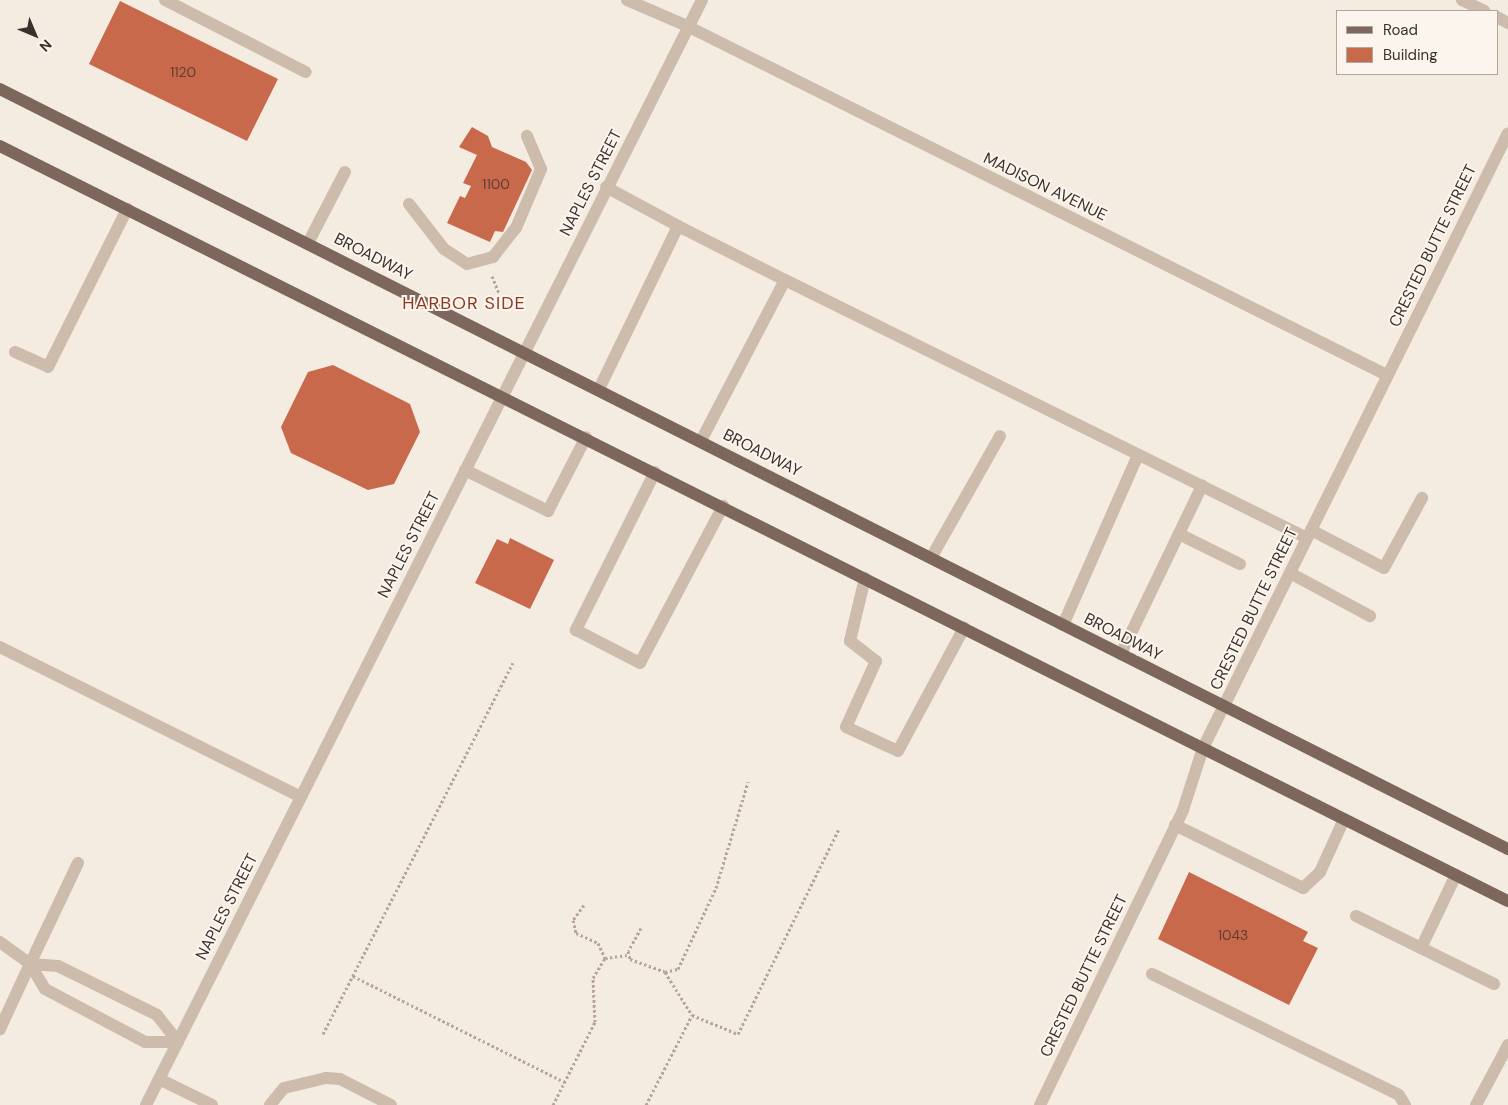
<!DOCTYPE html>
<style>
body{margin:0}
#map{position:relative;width:1508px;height:1105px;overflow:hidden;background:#f4ebe1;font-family:"DM Sans",sans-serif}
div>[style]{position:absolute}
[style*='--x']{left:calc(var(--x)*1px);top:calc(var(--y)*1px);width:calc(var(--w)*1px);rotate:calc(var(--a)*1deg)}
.building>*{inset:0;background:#c8694b}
.path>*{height:3px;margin-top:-1.5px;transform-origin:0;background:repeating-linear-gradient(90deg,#b9a596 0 2.5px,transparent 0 5px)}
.service>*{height:12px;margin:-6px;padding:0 6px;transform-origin:6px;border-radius:6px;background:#cdbbac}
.minor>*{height:12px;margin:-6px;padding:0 6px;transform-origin:6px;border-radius:6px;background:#cdbbac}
.tertiary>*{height:12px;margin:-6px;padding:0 6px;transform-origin:6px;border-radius:6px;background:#cdbbac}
.primary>*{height:12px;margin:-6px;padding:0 6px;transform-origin:6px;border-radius:6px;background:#7d675c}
span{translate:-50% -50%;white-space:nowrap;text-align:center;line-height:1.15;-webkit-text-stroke:4px #fbf5ee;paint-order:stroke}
.number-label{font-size:14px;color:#5e3e33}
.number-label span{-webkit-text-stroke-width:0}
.street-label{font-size:16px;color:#3b302b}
.neighbourhood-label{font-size:18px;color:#8c3b22;letter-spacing:1px}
.legend{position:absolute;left:1336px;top:10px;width:162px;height:65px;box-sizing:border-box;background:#fbf5ee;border:1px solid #aea6a0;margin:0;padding:6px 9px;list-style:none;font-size:15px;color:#3b302b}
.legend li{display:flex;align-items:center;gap:10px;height:25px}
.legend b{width:25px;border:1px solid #aea6a0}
.north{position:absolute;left:10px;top:10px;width:50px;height:50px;-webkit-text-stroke:4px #fbf5ee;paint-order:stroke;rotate:135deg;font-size:14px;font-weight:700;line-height:20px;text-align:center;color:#3b302b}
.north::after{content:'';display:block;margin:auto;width:18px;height:22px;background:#3b302b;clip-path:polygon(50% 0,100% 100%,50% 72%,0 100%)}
</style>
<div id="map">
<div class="building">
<div style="clip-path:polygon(120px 1px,278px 79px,247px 141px,89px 64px)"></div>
<div style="clip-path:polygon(472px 127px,488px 136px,492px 147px,526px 162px,532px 170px,503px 232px,495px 231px,490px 242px,447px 223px,460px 196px,465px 198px,471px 186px,463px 183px,477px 155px,459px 147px)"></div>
<div style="clip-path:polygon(333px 365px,410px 404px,420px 432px,394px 484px,368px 490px,291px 453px,281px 427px,308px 372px)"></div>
<div style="clip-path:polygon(510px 538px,554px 560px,530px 609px,475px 583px,497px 539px,508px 544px)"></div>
<div style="clip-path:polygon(1189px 872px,1308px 932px,1303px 941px,1318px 948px,1289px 1005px,1158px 939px)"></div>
</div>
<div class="path">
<div style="--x:492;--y:276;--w:27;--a:68"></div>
<div style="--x:584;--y:905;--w:19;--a:126"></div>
<div style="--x:573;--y:920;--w:13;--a:77"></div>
<div style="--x:576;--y:933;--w:24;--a:24"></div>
<div style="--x:598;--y:943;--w:17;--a:65"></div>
<div style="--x:605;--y:958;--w:22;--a:-8"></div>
<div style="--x:641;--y:928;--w:26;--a:119"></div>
<div style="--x:628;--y:951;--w:8;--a:76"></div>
<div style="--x:630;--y:959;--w:37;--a:20"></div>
<div style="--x:665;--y:972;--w:13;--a:-13"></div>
<div style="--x:678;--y:969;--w:89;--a:-64.9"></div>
<div style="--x:716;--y:888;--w:111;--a:-73.2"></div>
<div style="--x:665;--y:972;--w:51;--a:57.9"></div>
<div style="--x:692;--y:1015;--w:50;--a:22.4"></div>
<div style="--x:738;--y:1034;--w:229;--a:-63.8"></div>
<div style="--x:353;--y:976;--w:237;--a:26.6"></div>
<div style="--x:323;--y:1034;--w:417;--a:-62.9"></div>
<div style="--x:553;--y:1105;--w:93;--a:-63.2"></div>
<div style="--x:595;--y:1022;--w:44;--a:-92.6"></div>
<div style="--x:593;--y:978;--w:23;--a:-59"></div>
<div style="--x:646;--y:1105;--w:101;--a:-62.9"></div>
</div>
<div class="service">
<div style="--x:165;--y:0;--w:158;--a:27.1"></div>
<div style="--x:627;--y:0;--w:68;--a:23.5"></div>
<div style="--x:606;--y:187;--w:82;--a:28.4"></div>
<div style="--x:409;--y:204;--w:57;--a:52.1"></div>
<div style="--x:444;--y:249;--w:27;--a:33"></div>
<div style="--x:467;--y:264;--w:27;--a:-15"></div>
<div style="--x:493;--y:257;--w:37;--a:-52"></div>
<div style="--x:516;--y:228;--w:64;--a:-67"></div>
<div style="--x:541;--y:169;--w:36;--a:-113"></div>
<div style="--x:308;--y:243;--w:80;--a:-62.5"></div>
<div style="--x:785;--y:280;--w:582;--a:26.3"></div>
<div style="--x:15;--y:352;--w:36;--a:24"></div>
<div style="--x:48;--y:367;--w:177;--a:-63.4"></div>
<div style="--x:599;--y:389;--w:181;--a:-64.1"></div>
<div style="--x:678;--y:226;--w:120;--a:26.8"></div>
<div style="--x:785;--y:280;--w:182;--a:117.6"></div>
<div style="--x:465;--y:470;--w:93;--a:26.3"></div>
<div style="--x:548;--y:511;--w:83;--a:-62.8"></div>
<div style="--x:655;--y:472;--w:177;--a:116.6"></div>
<div style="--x:576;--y:630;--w:72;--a:27.3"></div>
<div style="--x:640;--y:663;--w:178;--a:-62.1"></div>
<div style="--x:1311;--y:530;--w:82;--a:27.5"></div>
<div style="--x:1384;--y:568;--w:80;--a:-61.5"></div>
<div style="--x:1179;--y:534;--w:68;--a:26.2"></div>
<div style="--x:931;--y:558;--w:140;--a:-60.5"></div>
<div style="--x:1290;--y:573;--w:91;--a:28.3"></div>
<div style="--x:865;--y:578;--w:65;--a:103.4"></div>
<div style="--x:850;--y:641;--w:33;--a:38"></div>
<div style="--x:876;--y:661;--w:72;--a:114.4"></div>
<div style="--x:846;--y:727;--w:57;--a:24.8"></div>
<div style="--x:898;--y:751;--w:140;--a:-61.8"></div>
<div style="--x:1063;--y:625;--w:186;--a:-66.2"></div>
<div style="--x:0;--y:647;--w:336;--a:26.5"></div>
<div style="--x:1121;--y:654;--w:187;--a:-64.3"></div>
<div style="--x:1175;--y:825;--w:143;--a:26.2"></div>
<div style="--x:1303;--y:888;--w:23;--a:-43"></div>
<div style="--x:1320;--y:872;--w:58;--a:-65.6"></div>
<div style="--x:1356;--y:916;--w:154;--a:26.2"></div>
<div style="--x:0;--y:942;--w:37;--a:36"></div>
<div style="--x:30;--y:964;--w:72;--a:114.8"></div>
<div style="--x:1421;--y:948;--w:81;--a:-64.4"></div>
<div style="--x:30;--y:964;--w:29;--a:59"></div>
<div style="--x:45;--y:989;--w:113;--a:27.9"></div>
<div style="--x:145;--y:1042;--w:33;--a:0"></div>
<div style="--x:30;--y:964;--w:28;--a:4"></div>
<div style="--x:58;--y:966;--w:110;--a:26.3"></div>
<div style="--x:157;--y:1015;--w:34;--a:52"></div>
<div style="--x:30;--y:964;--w:112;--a:-64.6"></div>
<div style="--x:1152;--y:974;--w:275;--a:26.1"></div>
<div style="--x:1399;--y:1095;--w:12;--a:59"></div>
<div style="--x:270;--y:1105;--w:22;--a:-51"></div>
<div style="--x:284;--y:1088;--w:43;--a:-13.4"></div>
<div style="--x:326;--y:1078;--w:14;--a:4"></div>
<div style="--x:340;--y:1079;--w:57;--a:27"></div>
<div style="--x:1476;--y:1105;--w:68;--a:-61.9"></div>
</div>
<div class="minor">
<div style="--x:1462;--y:0;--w:25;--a:26"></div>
<div style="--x:1497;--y:17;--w:13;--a:29"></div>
<div style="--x:689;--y:27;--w:780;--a:26.5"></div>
<div style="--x:159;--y:1079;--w:59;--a:26.1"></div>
<div style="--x:1040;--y:1105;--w:328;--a:-64.1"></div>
<div style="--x:1183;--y:810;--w:65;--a:-72.1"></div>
<div style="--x:1203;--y:748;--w:686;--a:-63.62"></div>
</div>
<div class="tertiary">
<div style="--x:146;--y:1105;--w:1237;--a:-63.29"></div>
</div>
<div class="primary">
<div style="--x:0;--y:89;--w:1689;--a:26.75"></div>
<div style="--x:0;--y:146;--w:1686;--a:26.6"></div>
</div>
<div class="number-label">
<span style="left:183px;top:72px">1120</span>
<span style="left:496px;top:184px">1100</span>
<span style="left:1233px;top:935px">1043</span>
</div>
<div class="street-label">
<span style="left:591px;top:183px;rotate:-63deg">NAPLES STREET</span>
<span style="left:1045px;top:187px;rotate:26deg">MADISON AVENUE</span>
<span style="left:1433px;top:246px;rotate:-64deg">CRESTED BUTTE STREET</span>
<span style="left:373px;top:257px;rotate:27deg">BROADWAY</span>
<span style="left:762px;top:453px;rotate:27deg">BROADWAY</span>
<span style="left:409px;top:545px;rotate:-63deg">NAPLES STREET</span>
<span style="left:1254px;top:609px;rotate:-64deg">CRESTED BUTTE STREET</span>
<span style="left:1123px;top:637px;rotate:27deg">BROADWAY</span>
<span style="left:227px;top:907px;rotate:-63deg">NAPLES STREET</span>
<span style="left:1084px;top:976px;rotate:-64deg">CRESTED BUTTE STREET</span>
</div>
<div class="neighbourhood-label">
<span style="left:464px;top:303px">HARBOR SIDE</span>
</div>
<ul class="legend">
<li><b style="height:6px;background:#7d675c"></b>Road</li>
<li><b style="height:14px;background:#c8694b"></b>Building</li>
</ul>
<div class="north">N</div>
</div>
